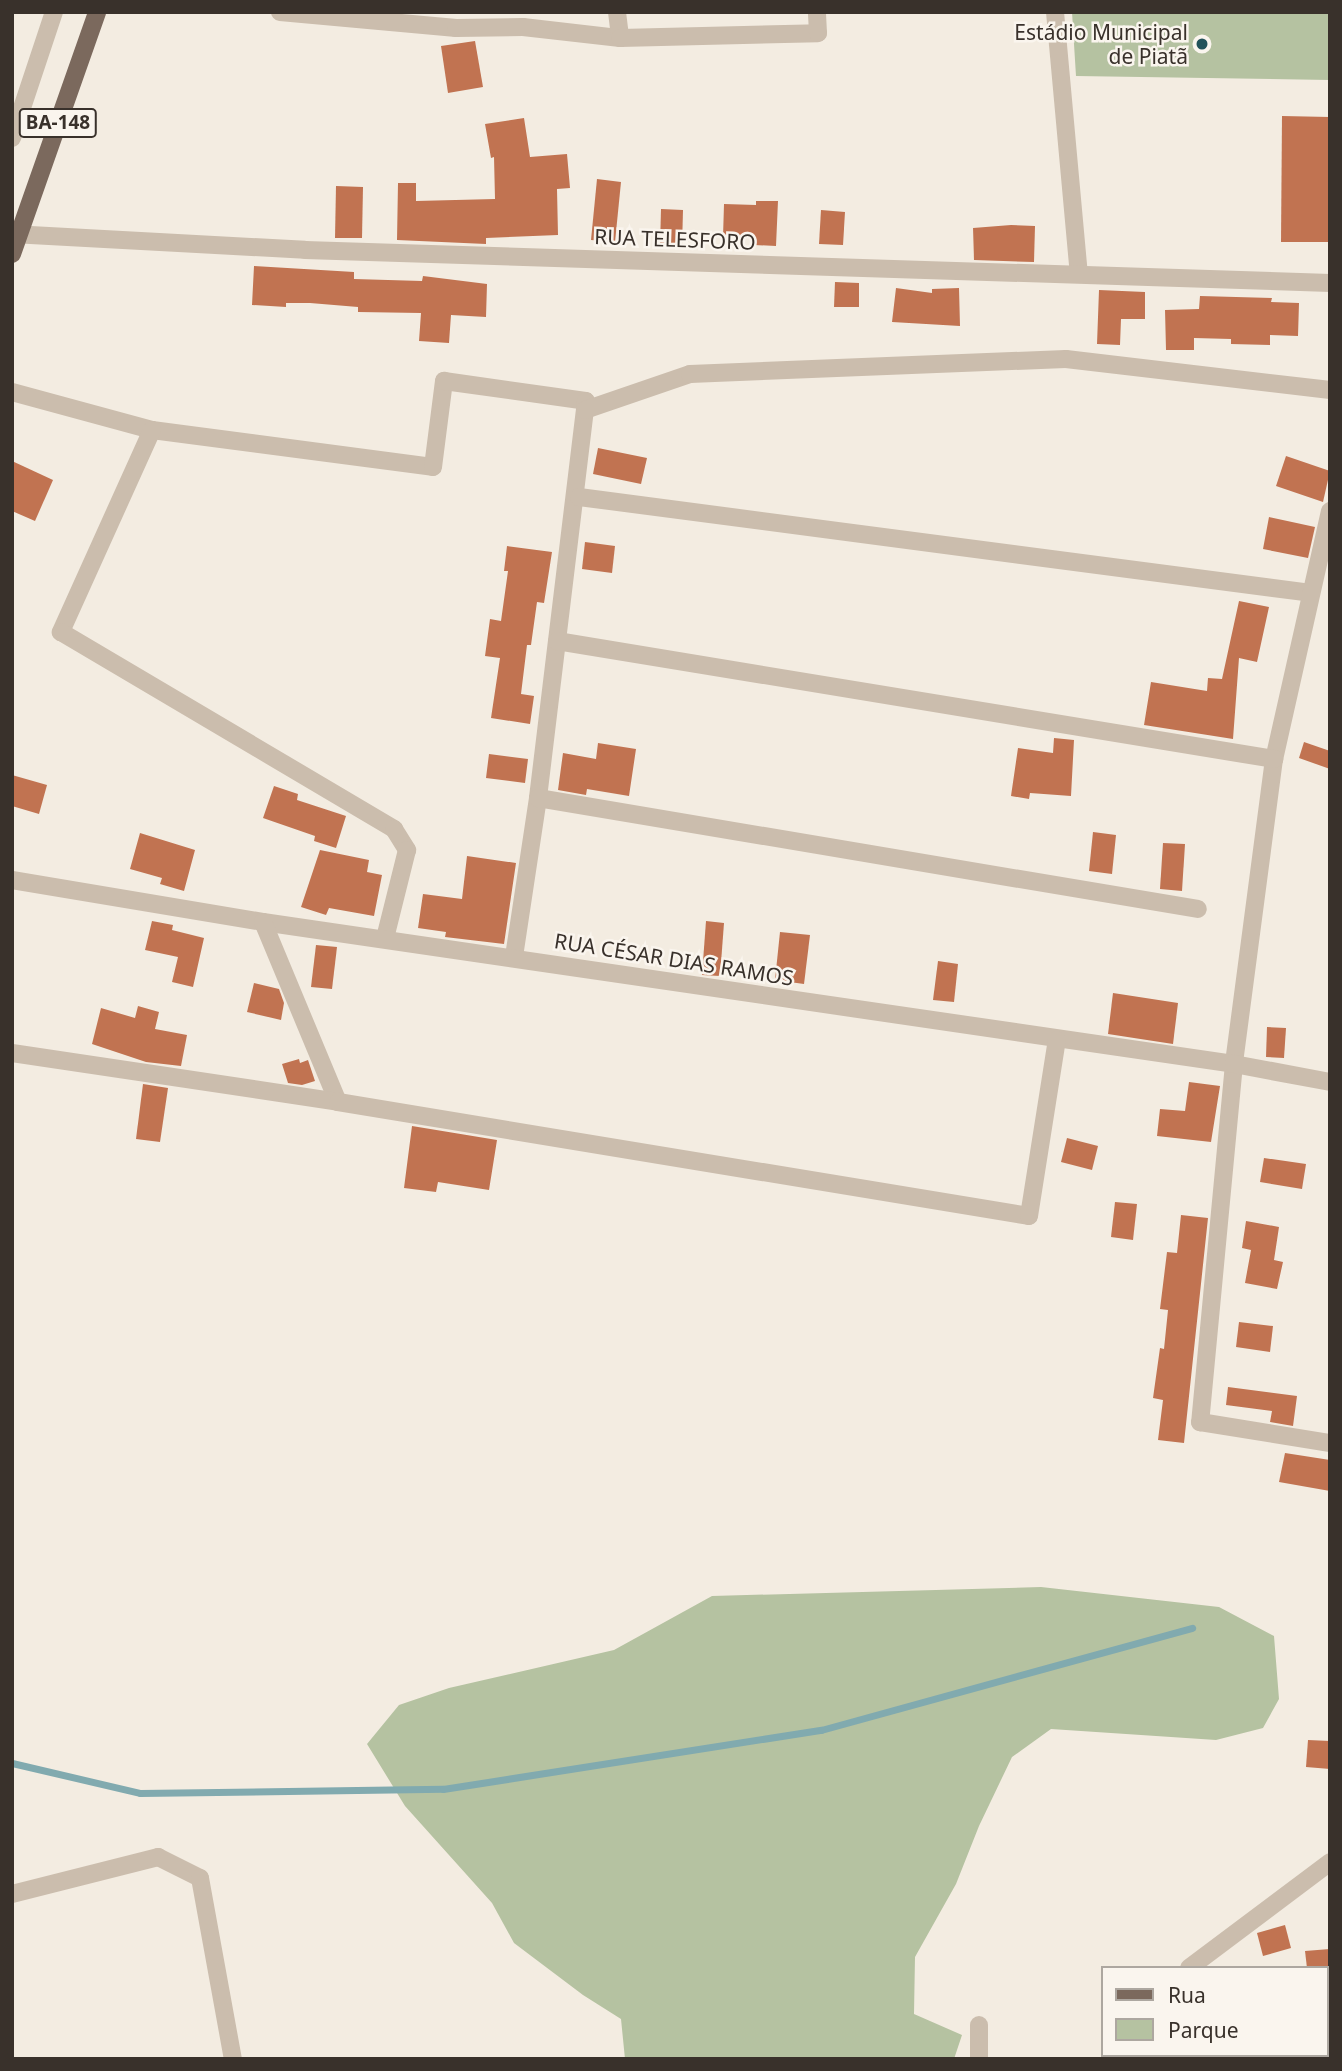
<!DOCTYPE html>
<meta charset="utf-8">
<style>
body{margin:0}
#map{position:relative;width:1342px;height:2071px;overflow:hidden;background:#f3ece1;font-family:"Noto Sans",sans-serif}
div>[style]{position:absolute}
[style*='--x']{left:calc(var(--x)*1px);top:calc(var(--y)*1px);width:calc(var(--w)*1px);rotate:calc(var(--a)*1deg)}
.green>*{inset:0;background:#b5c2a1}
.stream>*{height:7px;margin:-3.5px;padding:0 3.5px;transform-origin:3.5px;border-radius:3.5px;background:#81aaaf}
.building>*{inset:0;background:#c17351}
.minor>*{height:18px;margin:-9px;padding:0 9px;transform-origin:9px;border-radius:9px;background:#cbbdad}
.major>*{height:18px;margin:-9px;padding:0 9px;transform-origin:9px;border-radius:9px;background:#7b695d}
.dots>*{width:19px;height:19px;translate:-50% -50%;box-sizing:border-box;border:4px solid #faf5ee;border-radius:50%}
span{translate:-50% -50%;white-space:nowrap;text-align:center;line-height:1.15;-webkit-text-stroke:5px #faf5ee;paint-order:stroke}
.shield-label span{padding:2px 5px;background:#faf5ee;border:2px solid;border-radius:5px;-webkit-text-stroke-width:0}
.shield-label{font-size:19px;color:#39312b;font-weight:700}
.poi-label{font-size:21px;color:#39312b}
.right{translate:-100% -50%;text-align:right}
.street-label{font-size:21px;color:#39312b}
.frame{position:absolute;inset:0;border:14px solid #39312b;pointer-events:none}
.legend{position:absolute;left:1101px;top:1966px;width:228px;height:91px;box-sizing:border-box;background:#faf5ee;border:2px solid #ada7a0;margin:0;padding:9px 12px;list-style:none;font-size:21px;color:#39312b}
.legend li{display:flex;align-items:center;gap:14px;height:35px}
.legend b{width:35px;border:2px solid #ada7a0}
</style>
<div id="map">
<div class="green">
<div style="clip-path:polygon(1072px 12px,1330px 12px,1330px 80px,1076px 76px)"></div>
<div style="clip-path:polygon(1041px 1587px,1219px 1607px,1274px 1636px,1279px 1699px,1263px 1728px,1216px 1740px,1051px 1729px,1012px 1757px,979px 1826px,956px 1884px,915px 1957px,914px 2014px,962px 2035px,954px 2059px,625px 2059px,621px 2019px,583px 1995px,514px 1943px,492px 1903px,405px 1806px,367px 1744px,399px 1705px,449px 1688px,614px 1650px,712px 1596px)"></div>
</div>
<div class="stream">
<div style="--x:12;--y:1763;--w:131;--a:13.2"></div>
<div style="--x:140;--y:1793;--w:303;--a:-0.8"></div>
<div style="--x:443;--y:1789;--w:383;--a:-8.9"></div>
<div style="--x:821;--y:1730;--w:385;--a:-15.4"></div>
</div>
<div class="building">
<div style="clip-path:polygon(475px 41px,483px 87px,448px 93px,441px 46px)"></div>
<div style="clip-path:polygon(1282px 116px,1330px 117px,1330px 242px,1281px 242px)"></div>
<div style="clip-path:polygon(524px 118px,530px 157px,567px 154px,570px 188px,557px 189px,558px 235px,486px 238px,486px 244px,397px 240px,398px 183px,416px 183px,416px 201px,495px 199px,494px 157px,491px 158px,485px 124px)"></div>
<div style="clip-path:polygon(597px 179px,621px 182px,615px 242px,591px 240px)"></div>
<div style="clip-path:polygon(336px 186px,363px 187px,362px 238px,335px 238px)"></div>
<div style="clip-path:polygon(756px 201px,778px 201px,776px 246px,754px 245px,754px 238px,723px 237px,724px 204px,756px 205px)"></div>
<div style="clip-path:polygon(661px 209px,683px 210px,682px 247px,660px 246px)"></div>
<div style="clip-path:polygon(821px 210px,845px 212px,843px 245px,819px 244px)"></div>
<div style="clip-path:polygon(1011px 225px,1035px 226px,1034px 262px,974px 260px,973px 228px)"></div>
<div style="clip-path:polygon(254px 266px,354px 272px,354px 279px,422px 281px,423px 276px,487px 284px,486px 317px,451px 315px,449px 343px,419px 341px,421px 313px,358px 312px,358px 307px,310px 303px,286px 303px,286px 307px,252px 305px)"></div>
<div style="clip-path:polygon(835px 282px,859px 283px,859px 307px,834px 307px)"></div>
<div style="clip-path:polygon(896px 288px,932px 293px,932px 289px,959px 288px,960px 326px,892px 322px)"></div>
<div style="clip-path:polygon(1099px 290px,1145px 292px,1145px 319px,1121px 319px,1120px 345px,1097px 344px)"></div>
<div style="clip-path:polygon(1200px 296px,1272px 298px,1271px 302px,1299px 303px,1298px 336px,1270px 335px,1270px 345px,1231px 344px,1231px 339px,1194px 338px,1194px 350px,1166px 350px,1165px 310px,1199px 309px)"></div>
<div style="clip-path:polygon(598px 448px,647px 458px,641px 484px,593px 474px)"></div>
<div style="clip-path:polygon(1286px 456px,1330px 471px,1323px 502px,1276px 486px)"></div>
<div style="clip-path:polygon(12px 461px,53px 480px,35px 521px,12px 511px)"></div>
<div style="clip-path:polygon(1269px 517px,1315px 527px,1308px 558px,1263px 549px)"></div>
<div style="clip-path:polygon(585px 542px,615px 546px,612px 573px,582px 569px)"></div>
<div style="clip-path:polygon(507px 546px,552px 552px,544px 603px,537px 602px,531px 645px,527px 645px,521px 694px,534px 696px,530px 724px,491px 718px,500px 658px,485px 656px,490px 619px,501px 621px,508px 571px,504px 571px)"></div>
<div style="clip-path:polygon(1239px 601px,1269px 607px,1257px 662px,1239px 658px,1233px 739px,1144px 725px,1151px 682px,1207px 691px,1208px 678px,1222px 679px)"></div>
<div style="clip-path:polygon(1054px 738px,1074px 740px,1071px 796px,1030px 793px,1029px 799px,1011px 796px,1018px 748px,1053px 753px)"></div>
<div style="clip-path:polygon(1304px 742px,1330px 751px,1330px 769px,1299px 758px)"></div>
<div style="clip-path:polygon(598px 743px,636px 749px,629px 796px,587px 789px,586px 795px,558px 790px,563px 753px,596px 759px)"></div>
<div style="clip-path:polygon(489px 754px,528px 759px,525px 783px,486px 778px)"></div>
<div style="clip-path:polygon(12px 775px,47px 785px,39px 814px,12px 806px)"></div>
<div style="clip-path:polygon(274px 786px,298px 794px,297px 800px,346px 816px,336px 848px,314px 841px,315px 836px,263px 818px)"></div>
<div style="clip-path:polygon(1093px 832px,1116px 835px,1112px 874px,1089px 871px)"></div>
<div style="clip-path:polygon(140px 833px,195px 850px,184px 891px,160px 884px,162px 878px,130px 869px)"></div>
<div style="clip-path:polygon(1163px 843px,1185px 844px,1182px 891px,1160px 889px)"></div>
<div style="clip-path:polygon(320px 850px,369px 860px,367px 872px,382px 875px,374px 916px,329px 908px,326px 915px,301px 907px)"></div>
<div style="clip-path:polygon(467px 856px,516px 863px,504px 944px,445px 937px,446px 932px,418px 928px,423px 894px,462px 899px)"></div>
<div style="clip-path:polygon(152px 921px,173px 925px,172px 930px,204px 938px,193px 987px,172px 982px,178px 957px,145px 950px)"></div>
<div style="clip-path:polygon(706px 921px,724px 923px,720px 976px,702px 975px)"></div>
<div style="clip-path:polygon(780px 932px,810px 935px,804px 984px,775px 980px)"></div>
<div style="clip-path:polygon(316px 945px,337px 947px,332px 989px,311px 987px)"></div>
<div style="clip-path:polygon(938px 961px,958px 964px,954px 1002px,933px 1000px)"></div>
<div style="clip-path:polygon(254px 983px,279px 989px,284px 1003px,281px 1020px,247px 1012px)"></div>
<div style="clip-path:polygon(1113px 993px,1178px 1003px,1173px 1044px,1108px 1034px)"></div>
<div style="clip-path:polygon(138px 1006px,159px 1012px,155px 1029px,187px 1035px,181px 1066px,146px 1062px,92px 1044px,101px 1008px,135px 1018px)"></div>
<div style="clip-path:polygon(1267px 1027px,1286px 1028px,1284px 1058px,1266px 1057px)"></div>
<div style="clip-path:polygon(299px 1059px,300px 1063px,308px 1060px,315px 1081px,302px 1085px,288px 1083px,282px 1064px)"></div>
<div style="clip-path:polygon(1189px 1082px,1220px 1086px,1211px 1142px,1157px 1136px,1160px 1109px,1185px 1111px)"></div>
<div style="clip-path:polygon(143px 1084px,168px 1088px,160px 1142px,136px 1139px)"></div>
<div style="clip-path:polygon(412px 1126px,497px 1140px,489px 1190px,438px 1182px,436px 1192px,404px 1188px)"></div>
<div style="clip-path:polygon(1067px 1138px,1098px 1146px,1092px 1170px,1061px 1162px)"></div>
<div style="clip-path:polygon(1264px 1158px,1306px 1164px,1302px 1189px,1260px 1182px)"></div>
<div style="clip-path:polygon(1115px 1202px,1137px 1204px,1133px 1240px,1111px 1237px)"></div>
<div style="clip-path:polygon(1181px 1215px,1208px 1218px,1184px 1443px,1158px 1440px,1163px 1400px,1153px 1398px,1160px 1348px,1164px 1349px,1168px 1310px,1160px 1309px,1167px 1252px,1177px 1253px)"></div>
<div style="clip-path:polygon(1246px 1221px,1279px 1227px,1274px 1260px,1283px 1262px,1277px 1289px,1245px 1283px,1251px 1250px,1242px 1248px)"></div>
<div style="clip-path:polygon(1239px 1322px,1273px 1326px,1270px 1352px,1236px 1347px)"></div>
<div style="clip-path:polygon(1228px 1387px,1297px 1396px,1293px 1426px,1270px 1422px,1272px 1411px,1226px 1405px)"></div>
<div style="clip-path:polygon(1285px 1453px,1330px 1460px,1330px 1491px,1279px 1482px)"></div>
<div style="clip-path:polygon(1308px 1740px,1330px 1741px,1330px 1769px,1306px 1767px)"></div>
<div style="clip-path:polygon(1285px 1925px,1291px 1948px,1263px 1956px,1257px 1933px)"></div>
<div style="clip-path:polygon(1330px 1949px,1330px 1968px,1307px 1968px,1305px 1951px)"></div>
</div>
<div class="minor">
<div style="--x:280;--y:12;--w:177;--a:5.2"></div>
<div style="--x:456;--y:28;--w:67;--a:-0.9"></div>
<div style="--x:523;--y:27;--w:98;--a:6.5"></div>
<div style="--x:617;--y:12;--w:26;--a:83"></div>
<div style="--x:620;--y:38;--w:198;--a:-1.4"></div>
<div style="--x:818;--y:33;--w:21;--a:-93"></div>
<div style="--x:1055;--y:12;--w:263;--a:84.8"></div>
<div style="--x:12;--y:138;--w:133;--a:-71.6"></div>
<div style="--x:12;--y:234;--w:293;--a:3.1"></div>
<div style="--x:305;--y:250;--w:1026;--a:1.84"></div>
<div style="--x:12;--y:392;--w:145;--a:15.2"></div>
<div style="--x:152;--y:430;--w:283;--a:7.5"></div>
<div style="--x:433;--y:467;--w:87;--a:-82.7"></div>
<div style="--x:444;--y:381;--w:143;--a:8"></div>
<div style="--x:586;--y:401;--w:400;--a:96.9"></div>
<div style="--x:538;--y:798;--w:161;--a:98.6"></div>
<div style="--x:585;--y:410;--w:111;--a:-18.9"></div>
<div style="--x:690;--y:374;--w:376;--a:-2.3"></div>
<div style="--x:1066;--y:359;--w:266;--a:6.7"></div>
<div style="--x:152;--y:430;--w:222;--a:114.3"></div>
<div style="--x:61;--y:632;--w:387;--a:30.6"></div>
<div style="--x:394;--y:829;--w:25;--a:58"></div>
<div style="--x:407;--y:850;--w:91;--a:104"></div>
<div style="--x:579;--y:497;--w:738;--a:7.47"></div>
<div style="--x:1330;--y:511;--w:254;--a:102.7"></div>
<div style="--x:1274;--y:759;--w:308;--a:97.5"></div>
<div style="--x:1234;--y:1064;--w:360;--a:95.4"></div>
<div style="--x:1200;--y:1422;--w:132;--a:9.2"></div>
<div style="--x:557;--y:641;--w:727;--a:9.35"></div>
<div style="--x:538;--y:798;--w:669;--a:9.55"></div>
<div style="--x:12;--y:880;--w:254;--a:9.5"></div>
<div style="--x:263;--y:922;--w:981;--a:8.32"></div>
<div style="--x:1234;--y:1064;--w:98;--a:10.6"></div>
<div style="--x:263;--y:922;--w:195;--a:67.4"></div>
<div style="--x:12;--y:1053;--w:330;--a:8.5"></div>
<div style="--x:338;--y:1102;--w:700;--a:9.37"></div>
<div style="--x:1029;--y:1216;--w:178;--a:-81"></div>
<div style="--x:12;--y:1894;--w:151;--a:-14.2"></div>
<div style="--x:158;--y:1857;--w:47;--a:26.6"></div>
<div style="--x:200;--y:1878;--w:184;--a:79.7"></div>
<div style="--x:1189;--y:1968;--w:176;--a:-36.9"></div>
<div style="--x:979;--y:2025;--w:34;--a:90"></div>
<div style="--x:1159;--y:2055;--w:4;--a:76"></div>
</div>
<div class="major">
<div style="--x:12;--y:254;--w:256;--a:-70.6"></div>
</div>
<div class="dots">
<div style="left:1202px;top:44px;background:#22525a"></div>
</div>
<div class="shield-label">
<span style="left:58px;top:123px">BA-148</span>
</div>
<div class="poi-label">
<span class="right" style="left:1188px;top:44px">Estádio Municipal<br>de Piatã</span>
</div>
<div class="street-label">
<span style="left:675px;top:239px;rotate:2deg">RUA TELESFORO</span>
<span style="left:674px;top:959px;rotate:9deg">RUA CÉSAR DIAS RAMOS</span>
</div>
<div class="frame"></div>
<ul class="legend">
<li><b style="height:9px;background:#7b695d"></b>Rua</li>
<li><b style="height:19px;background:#b5c2a1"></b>Parque</li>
</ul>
</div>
